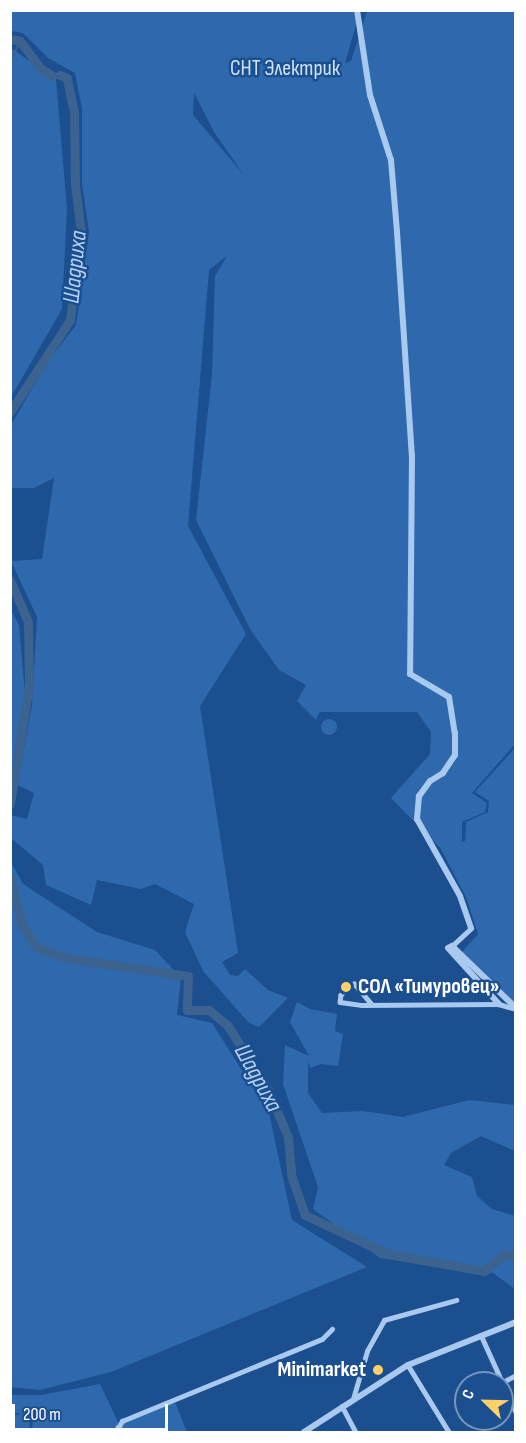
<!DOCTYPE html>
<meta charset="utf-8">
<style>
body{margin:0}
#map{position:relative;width:526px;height:1443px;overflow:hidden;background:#1b4f8f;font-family:"Sofia Sans Condensed",sans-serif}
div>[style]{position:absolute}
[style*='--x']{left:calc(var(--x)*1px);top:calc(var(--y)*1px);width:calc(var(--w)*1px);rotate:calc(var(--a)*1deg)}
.green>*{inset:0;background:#2e69ad}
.round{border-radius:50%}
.stream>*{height:1.5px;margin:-0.75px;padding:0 0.75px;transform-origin:0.75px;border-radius:0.75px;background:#3c6290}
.river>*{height:9px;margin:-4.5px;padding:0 4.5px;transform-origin:4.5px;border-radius:4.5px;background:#3c6290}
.minor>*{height:4.5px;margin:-2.25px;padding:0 2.25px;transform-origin:2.25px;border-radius:2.25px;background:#a9c9ee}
.tertiary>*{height:6px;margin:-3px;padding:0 3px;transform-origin:3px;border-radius:3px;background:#a9c9ee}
.dots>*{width:16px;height:16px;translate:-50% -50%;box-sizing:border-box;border:3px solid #1b4f8f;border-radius:50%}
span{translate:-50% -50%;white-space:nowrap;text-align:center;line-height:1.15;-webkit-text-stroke:5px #1b4f8f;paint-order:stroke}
.park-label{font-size:22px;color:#cfe3fa}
.poi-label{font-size:22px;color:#fff;font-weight:700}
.left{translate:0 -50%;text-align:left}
.right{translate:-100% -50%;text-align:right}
.water-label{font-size:24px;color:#b5d3f5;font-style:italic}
.frame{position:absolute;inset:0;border:12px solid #fff;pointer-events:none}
.north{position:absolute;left:454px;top:1371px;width:60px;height:60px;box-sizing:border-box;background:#1b4f8f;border:2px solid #7695bc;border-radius:50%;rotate:293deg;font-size:16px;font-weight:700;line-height:24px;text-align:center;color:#fff}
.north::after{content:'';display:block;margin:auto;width:21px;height:27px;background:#ffd166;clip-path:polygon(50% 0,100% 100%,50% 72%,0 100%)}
.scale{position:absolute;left:12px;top:1404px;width:156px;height:27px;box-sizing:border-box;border:3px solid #fff;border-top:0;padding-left:8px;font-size:18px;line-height:21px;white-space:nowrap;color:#fff;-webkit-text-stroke:4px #1b4f8f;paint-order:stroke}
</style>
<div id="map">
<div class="green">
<div style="clip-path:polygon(evenodd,10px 11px,360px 11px,345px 63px,351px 61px,367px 11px,515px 11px,515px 744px,472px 793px,487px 803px,485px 812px,462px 822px,462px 842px,465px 841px,466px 822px,488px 812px,489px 801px,475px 792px,515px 748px,515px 1005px,462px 952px,478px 934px,466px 897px,441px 849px,391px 798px,430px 754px,431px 732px,417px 712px,320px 712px,316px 720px,297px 701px,306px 685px,279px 670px,250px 629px,196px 520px,212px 374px,215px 276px,227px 256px,209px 270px,188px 526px,246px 634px,200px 706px,238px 953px,222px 962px,230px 975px,238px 976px,245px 969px,268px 990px,288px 998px,259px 1027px,249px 1023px,203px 971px,185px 932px,194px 904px,155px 884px,141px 889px,97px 880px,91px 905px,46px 885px,43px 865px,11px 838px,11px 815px,27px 819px,34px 793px,17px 785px,32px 705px,37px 617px,11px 561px,42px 559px,54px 478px,34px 488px,11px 488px,11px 425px,46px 364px,76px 325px,89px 232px,82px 184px,82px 109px,75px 73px,48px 58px,23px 33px,11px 31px,10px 11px,194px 93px,214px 132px,244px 175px,193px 115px,194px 93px)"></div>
<div style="clip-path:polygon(11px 48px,56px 80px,67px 208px,62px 309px,11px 397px)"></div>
<div style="clip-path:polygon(11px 610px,19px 625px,25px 695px,11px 814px)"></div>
<div class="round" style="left:321px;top:719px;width:16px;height:16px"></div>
<div style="clip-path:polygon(11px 862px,23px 884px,97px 932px,155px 950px,181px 978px,177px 1015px,212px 1023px,269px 1113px,292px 1220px,367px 1267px,111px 1372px,40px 1390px,11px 1387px)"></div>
<div style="clip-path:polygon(297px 1002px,310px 1009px,337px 1014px,335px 1031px,343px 1034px,338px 1066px,321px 1064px,310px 1068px,308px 1060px,308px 1093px,322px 1113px,363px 1111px,403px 1117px,469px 1100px,515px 1105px,515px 1151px,481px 1136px,451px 1153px,444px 1165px,472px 1177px,477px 1196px,492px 1209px,515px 1216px,515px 1289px,493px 1273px,380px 1258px,313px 1209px,318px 1187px,283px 1084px,285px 1045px,309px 1056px,290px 1022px)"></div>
<div style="clip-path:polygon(100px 1384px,119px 1424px,175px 1402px,187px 1432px,32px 1432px,33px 1416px,11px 1412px,11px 1395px,41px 1395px)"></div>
<div class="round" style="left:10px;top:1414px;width:20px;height:20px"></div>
</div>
<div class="stream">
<div style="--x:10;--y:64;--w:25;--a:-67"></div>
</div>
<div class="river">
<div style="--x:10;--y:39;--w:10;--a:11"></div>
<div style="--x:20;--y:41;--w:34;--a:53"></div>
<div style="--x:40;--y:68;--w:15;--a:32"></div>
<div style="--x:10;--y:412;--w:110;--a:-56.9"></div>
<div style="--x:70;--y:320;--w:88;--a:-82.8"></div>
<div style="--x:81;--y:233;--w:49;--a:-97"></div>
<div style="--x:75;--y:184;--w:72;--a:-90.8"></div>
<div style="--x:74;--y:112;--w:35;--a:-102"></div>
<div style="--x:67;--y:78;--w:8;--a:-157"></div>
<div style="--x:10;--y:580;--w:46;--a:66.8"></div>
<div style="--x:28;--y:622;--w:63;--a:89.1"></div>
<div style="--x:29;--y:685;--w:120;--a:99.1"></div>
<div style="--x:10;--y:877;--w:49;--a:76"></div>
<div style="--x:22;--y:925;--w:26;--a:58"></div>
<div style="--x:36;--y:947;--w:32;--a:20"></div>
<div style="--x:66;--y:958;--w:123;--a:8.4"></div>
<div style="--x:188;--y:976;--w:34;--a:92"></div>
<div style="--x:187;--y:1010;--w:22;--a:0"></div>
<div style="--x:209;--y:1010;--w:25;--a:40"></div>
<div style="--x:228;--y:1026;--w:75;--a:58"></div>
<div style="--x:268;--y:1090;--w:51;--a:66.9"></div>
<div style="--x:288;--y:1137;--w:38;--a:85"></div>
<div style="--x:291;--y:1175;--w:42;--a:70.7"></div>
<div style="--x:305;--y:1215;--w:92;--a:25.2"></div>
<div style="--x:388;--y:1254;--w:97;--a:10"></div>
<div style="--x:484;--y:1271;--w:25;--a:-40"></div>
<div style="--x:503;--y:1255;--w:13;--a:0"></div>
</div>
<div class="minor">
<div style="--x:452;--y:946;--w:26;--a:-43"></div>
<div style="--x:371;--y:1004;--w:26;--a:-130"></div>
<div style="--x:354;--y:984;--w:17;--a:140"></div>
<div style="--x:341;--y:995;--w:7;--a:98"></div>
<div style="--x:340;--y:1002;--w:22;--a:8"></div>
<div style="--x:362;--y:1005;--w:137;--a:-0.4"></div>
<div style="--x:499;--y:1004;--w:14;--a:17"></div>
<div style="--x:481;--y:1335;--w:85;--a:65.6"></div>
<div style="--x:408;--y:1365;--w:79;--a:58.5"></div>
<div style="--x:503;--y:1382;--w:15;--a:-28"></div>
<div style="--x:353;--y:1399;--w:50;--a:-73.7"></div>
<div style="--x:367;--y:1351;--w:35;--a:-61"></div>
<div style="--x:384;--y:1320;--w:75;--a:-15.5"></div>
<div style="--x:342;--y:1406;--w:30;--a:62"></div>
<div style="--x:122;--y:1432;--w:6;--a:-135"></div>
<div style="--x:118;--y:1428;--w:8;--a:-60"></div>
<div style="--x:122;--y:1421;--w:216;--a:-22.3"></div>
<div style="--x:322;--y:1339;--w:14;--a:-45"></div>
</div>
<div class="tertiary">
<div style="--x:357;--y:10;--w:86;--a:81.3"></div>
<div style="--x:370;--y:95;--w:68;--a:72.1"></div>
<div style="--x:391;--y:160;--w:72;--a:85.2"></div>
<div style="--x:397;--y:232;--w:225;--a:86.2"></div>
<div style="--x:412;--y:456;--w:218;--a:90.5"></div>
<div style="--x:410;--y:674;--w:45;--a:30.5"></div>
<div style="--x:449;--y:697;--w:36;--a:81"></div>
<div style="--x:455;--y:733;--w:22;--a:90"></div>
<div style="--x:455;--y:755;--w:22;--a:124"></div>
<div style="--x:443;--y:773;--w:15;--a:148"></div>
<div style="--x:430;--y:781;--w:19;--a:126"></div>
<div style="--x:419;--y:796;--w:23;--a:95"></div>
<div style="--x:417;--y:819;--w:88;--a:60.8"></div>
<div style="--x:460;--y:896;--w:34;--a:71"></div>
<div style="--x:452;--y:946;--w:89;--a:44.1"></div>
<div style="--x:452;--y:946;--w:4;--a:153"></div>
<div style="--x:448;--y:948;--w:76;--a:47.7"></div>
<div style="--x:304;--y:1432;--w:124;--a:-32.8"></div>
<div style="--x:408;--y:1365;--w:116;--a:-21.7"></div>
</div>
<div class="dots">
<div style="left:346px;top:987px;background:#ffd166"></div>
<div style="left:378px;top:1370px;background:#ffd166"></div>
</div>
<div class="park-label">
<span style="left:285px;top:69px">СНТ Электрик</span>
</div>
<div class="poi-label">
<span class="left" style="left:358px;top:987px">СОЛ «Тимуровец»</span>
<span class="right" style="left:366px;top:1370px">Minimarket</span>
</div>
<div class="water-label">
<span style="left:75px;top:267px;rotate:-84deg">Шадриха</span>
<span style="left:258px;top:1078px;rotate:61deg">Шадриха</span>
</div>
<div class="frame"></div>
<div class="north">С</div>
<div class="scale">200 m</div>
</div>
